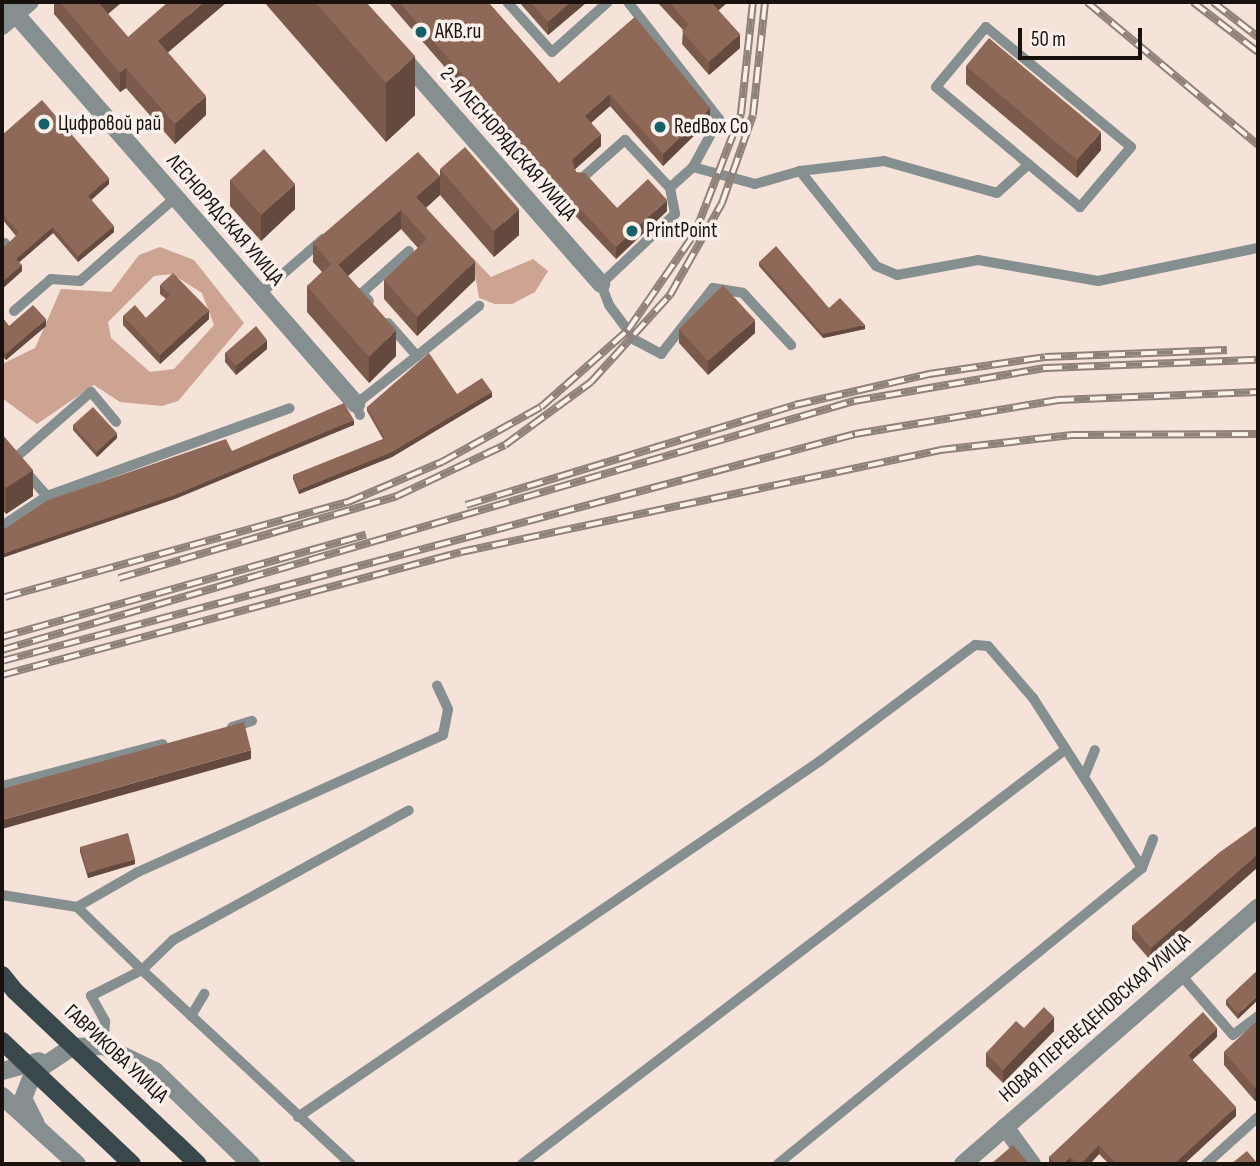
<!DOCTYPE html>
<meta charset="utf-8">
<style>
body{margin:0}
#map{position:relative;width:1260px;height:1166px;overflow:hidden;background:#f5e2d9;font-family:"Sofia Sans Condensed",sans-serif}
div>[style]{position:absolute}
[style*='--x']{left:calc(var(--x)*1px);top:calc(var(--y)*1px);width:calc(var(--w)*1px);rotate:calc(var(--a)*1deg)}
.forest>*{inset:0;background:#cda391}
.service>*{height:10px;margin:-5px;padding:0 5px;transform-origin:5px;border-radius:5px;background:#868f90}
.minor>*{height:18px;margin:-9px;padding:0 9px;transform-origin:9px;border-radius:9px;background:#868f90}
.tertiary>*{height:18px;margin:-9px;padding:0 9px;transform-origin:9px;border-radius:9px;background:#868f90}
.primary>*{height:18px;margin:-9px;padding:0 9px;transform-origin:9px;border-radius:9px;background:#38484b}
.rail>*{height:8px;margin-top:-4px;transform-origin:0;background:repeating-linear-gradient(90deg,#fdf1ec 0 16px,#8e817a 0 32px);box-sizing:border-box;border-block:2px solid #8e817a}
.primary-bridge>*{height:18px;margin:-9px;padding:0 9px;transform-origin:9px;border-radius:9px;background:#38484b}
.wall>*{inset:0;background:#7b5a4c}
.shaded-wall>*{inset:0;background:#644a3e}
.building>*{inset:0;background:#8f6958}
.dots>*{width:19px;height:19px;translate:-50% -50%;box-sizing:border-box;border:4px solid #fdf1ec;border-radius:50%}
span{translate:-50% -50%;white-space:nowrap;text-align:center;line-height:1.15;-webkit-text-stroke:7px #fdf1ec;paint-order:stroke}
.poi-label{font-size:21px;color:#18110e}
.left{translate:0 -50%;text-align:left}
.street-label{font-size:21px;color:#18110e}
.frame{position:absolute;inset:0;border:4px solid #18110e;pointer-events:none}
.scale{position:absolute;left:1018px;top:28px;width:124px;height:32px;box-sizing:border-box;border:4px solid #18110e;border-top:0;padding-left:9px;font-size:21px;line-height:24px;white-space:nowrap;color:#18110e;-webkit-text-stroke:5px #fdf1ec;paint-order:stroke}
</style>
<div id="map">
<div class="forest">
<div style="clip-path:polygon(evenodd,160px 247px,194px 260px,244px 323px,178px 401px,162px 406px,120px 402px,94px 385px,37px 424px,2px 398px,2px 364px,35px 348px,61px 289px,111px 292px,139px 255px,160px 247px,172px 274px,202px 293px,214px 325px,174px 369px,150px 372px,111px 338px,108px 322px,154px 276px,172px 274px)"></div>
<div style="clip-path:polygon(472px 257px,491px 277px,533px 259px,548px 271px,535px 292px,512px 304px,495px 304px,479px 298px)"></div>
</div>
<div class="service">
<div style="--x:507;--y:2;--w:67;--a:48"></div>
<div style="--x:552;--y:52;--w:75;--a:-41.8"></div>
<div style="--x:628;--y:2;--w:148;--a:52.1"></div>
<div style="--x:719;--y:119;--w:55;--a:118.4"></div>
<div style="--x:693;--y:167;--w:31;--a:138"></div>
<div style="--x:670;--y:188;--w:26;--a:79"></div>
<div style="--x:675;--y:214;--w:102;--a:136.6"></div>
<div style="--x:601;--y:284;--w:22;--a:69"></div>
<div style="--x:609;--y:305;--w:44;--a:53.4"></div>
<div style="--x:635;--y:340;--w:30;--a:28"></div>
<div style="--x:661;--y:354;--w:84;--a:-51.8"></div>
<div style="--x:713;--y:288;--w:30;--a:9"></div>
<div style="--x:743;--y:293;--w:71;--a:47.3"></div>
<div style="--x:986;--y:27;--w:188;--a:39.6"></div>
<div style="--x:1131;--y:147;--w:79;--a:130.4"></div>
<div style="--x:1080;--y:207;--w:187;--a:-140.2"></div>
<div style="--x:936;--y:87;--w:78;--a:-50.2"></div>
<div style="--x:693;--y:167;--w:64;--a:15.3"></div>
<div style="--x:755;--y:184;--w:47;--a:-16.1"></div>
<div style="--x:800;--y:171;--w:122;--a:51.3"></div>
<div style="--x:876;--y:266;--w:23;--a:23"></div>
<div style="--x:897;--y:275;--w:82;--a:-10.5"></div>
<div style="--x:978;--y:260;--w:122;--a:9.9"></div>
<div style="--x:1098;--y:281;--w:163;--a:-11.7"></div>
<div style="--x:800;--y:171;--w:85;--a:-6.8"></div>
<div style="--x:884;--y:161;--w:117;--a:15.8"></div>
<div style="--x:997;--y:193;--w:43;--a:-42.2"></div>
<div style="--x:581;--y:179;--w:59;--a:-41.6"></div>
<div style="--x:625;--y:140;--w:66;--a:46.8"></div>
<div style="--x:2;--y:244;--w:3;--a:-18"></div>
<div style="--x:260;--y:294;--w:84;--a:-41.1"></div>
<div style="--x:369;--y:301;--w:11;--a:-131"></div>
<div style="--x:362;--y:293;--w:63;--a:-41.8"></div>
<div style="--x:14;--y:311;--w:49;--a:-40.9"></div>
<div style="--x:51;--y:279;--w:29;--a:4"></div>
<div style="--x:80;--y:281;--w:128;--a:-41.2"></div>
<div style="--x:417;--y:356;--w:80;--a:-38.9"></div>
<div style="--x:360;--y:415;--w:12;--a:-110"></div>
<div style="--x:356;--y:404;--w:78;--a:-38.2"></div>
<div style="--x:417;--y:356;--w:44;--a:-131.3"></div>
<div style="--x:2;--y:445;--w:18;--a:49"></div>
<div style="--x:14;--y:459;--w:102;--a:-41"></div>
<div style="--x:91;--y:392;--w:39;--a:50"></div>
<div style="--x:26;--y:472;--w:32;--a:49"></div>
<div style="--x:2;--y:526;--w:54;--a:-33.7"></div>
<div style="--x:47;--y:496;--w:258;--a:-19.9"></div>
<div style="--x:232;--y:727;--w:21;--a:-17"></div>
<div style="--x:1084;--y:777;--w:29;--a:-68"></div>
<div style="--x:2;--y:786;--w:166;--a:-14.6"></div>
<div style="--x:1142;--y:868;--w:31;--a:-69"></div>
<div style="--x:2;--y:895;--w:76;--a:9.1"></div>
<div style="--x:77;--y:907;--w:91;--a:44.1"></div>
<div style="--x:142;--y:970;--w:43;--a:-44.1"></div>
<div style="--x:173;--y:940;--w:269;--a:-28.8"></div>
<div style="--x:77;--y:907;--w:70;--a:-29.8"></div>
<div style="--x:138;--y:872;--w:334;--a:-24.2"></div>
<div style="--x:443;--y:735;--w:26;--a:-79"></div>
<div style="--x:448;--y:709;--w:26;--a:-115"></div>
<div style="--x:1181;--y:975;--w:79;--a:49.1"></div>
<div style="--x:1233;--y:1035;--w:31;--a:-37"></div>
<div style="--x:191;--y:1016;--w:26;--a:-59"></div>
<div style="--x:103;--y:1046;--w:25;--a:-85"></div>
<div style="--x:105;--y:1021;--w:29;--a:-119"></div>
<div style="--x:91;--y:996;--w:57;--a:-27"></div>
<div style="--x:142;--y:970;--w:285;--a:42.9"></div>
<div style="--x:298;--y:1117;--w:632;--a:-34.29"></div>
<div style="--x:820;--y:761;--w:194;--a:-36.8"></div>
<div style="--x:975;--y:645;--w:13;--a:4"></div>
<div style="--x:988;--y:646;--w:69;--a:49.1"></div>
<div style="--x:1033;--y:698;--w:202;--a:57.3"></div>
<div style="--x:1142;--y:868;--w:469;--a:140.9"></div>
<div style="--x:522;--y:1164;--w:684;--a:-37.34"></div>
<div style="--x:1206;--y:1164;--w:70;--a:-42.1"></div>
</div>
<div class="minor">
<div style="--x:5;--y:2;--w:534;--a:48.87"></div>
<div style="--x:2;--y:26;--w:37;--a:-41"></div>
<div style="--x:400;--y:55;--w:305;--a:48.7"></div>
<div style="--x:1005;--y:1127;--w:46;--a:53.9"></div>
<div style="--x:963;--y:1164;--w:391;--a:-41"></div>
</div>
<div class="tertiary">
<div style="--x:2;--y:1071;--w:38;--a:-15"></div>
<div style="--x:2;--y:1096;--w:101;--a:42.2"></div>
<div style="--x:36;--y:1124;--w:28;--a:-117"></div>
<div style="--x:23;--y:1099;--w:28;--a:-69"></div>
<div style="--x:33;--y:1073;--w:47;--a:-33.7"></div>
<div style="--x:72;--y:1047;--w:31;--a:-2"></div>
<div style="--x:103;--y:1046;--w:58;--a:25.7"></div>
<div style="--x:155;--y:1071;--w:134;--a:44.1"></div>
</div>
<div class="primary">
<div style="--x:2;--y:975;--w:21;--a:51"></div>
<div style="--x:177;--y:1144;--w:29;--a:44"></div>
</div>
<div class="rail">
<div style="--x:1087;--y:2;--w:223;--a:39.9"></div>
<div style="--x:1193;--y:2;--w:82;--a:37.6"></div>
<div style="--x:1213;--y:2;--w:57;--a:37.9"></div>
<div style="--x:466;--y:505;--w:344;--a:-16.9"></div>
<div style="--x:795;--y:405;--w:138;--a:-13"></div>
<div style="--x:929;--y:374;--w:117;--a:-8.3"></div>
<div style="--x:1045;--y:357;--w:182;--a:-2.2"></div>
<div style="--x:119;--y:578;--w:290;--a:-16.4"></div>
<div style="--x:397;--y:496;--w:119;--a:-25.3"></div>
<div style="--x:505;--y:445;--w:107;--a:-36.2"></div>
<div style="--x:591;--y:382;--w:118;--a:-47.8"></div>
<div style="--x:670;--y:295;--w:106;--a:-60.5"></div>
<div style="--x:722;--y:203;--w:93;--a:-70.6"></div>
<div style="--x:753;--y:115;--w:114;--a:-83.9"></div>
<div style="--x:5;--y:597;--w:356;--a:-15.5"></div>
<div style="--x:348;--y:502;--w:102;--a:-23.1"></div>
<div style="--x:442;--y:462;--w:113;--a:-29.1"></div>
<div style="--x:541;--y:407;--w:116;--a:-41.5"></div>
<div style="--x:628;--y:330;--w:118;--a:-55.4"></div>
<div style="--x:695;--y:233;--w:128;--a:-68.9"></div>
<div style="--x:741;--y:114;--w:113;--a:-83.9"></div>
<div style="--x:2;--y:637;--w:378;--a:-15.7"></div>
<div style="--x:2;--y:650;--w:888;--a:-16.29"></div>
<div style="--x:854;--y:401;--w:195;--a:-9.8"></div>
<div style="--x:1046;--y:368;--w:212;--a:-2.2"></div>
<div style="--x:2;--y:661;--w:883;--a:-14.9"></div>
<div style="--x:855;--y:434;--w:206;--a:-9.5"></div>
<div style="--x:1058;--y:400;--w:200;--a:-2.3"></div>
<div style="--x:2;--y:675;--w:475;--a:-15"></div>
<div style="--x:461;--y:552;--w:490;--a:-12"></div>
<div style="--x:940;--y:450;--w:133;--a:-6.5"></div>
<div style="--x:1072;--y:435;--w:186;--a:-0.3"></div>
</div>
<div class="primary-bridge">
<div style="--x:15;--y:991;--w:223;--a:43.4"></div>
<div style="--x:2;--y:1041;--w:179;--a:43.4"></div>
</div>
<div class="wall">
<div style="clip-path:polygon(54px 2px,122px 2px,108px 14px,128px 37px,227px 2px,167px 52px,206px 115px,175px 144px,126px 88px,120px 92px,54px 14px)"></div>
<div style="clip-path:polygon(264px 2px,366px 2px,415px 115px,386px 142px)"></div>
<div style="clip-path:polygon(388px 2px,488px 2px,559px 83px,635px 17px,710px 120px,663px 166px,610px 106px,591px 123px,601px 146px,575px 169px,576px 172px,617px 208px,667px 211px,616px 259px,566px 206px)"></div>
<div style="clip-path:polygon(519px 2px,587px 2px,548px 35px)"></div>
<div style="clip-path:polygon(657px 2px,728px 2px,718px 10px,740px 48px,709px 75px,682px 44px,683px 30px)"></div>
<div style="clip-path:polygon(966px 66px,1101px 150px,1077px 178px,966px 84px)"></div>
<div style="clip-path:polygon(2px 135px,109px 184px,91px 200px,114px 232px,78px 262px,53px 233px,19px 262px,22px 271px,2px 289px,2px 249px,16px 236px,2px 219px)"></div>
<div style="clip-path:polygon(440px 169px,519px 235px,494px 257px,440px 195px,426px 208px,475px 280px,417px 336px,384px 299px,384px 280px,418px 248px,401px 229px,348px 276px,396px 356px,369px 383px,307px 312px,307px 286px,322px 272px,313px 262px,313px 243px,440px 176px)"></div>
<div style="clip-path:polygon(230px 180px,295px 209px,261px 241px,230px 206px)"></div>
<div style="clip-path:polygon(759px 262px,829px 308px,865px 329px,823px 338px,759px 266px)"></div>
<div style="clip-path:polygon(160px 285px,209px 319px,160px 364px,123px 325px,123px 316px,146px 318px,166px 299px,160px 294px)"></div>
<div style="clip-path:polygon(2px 317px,9px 326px,46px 326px,6px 360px,2px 356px)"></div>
<div style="clip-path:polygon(679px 329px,755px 333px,708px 375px,679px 343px)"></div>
<div style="clip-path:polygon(267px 349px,236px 375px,225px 362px,225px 353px)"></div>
<div style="clip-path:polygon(457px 394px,492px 397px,392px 457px,299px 494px,293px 479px,293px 475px,383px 439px,367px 411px,367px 407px)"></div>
<div style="clip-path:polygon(73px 425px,117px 438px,97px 457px,73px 430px)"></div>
<div style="clip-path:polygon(2px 434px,33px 496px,6px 514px,2px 509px)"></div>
<div style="clip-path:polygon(1258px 825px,1258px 867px,1151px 961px,1132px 939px,1132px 926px)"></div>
<div style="clip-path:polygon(80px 847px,135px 864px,88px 878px,80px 852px)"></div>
<div style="clip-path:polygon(1258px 970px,1238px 1019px,1226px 1005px,1226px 1000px)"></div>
<div style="clip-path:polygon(1258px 1020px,1258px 1099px,1255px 1101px,1224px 1065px,1224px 1052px)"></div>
<div style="clip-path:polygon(1024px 1028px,1054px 1031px,1003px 1083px,986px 1066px,986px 1053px)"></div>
<div style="clip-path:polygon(1217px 1037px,1192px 1060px,1236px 1116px,1184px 1164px,1109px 1164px,1099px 1154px,1090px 1164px,1049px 1164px,1049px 1157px)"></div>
</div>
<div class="shaded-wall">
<div style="clip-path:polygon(99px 2px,122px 2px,98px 22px)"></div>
<div style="clip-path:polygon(204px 2px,227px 2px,158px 61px,158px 41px)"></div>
<div style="clip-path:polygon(571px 2px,587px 2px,548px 35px,548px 22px)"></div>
<div style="clip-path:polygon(713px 2px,728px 2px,712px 16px,712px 3px)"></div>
<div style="clip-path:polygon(740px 34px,740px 48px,709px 75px,709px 62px)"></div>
<div style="clip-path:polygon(415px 56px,415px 115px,386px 142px,386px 83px)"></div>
<div style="clip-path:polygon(126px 68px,126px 88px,120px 92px,120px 73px)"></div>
<div style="clip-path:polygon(610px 94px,610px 106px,585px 128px,585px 116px)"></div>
<div style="clip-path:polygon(206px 96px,206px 115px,175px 144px,175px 124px)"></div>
<div style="clip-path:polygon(710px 108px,710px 120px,663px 166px,663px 154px)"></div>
<div style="clip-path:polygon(1101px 132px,1101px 150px,1077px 178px,1077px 160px)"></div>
<div style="clip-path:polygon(601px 134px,601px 146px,572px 172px,572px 160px)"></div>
<div style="clip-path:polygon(440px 176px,440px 195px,416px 216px,416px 197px)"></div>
<div style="clip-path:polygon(109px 178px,109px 184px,88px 203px,88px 196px)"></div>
<div style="clip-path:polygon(295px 184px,295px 209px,261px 241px,261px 215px)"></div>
<div style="clip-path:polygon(667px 200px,667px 211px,616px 259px,616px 247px)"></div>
<div style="clip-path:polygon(519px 209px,519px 235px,494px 257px,494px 231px)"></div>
<div style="clip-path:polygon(401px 210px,401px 229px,335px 287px,335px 268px)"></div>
<div style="clip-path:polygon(114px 226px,114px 232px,78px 262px,78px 256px)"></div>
<div style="clip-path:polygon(53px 227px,53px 233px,16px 265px,16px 259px)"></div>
<div style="clip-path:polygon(475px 261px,475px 280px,417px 336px,417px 317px)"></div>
<div style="clip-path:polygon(22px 265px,22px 271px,2px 289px,2px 282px)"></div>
<div style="clip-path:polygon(209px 310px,209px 319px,160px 364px,160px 355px)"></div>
<div style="clip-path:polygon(46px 319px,46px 326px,6px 360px,6px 354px)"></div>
<div style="clip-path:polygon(755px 320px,755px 333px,708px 375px,708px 361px)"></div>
<div style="clip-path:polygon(865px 325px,865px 329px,823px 338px,823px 334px)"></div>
<div style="clip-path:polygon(396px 330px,396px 356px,369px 383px,369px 357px)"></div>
<div style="clip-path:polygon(267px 340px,267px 349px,236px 375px,236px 366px)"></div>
<div style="clip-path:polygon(492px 392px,492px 397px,392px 457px,299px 494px,299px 490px)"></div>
<div style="clip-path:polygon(354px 420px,354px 425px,175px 499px,2px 558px,2px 554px)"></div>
<div style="clip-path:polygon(117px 433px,117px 438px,97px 457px,97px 452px)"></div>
<div style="clip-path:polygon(33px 470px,33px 496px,6px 514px,6px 488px)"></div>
<div style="clip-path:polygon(251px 750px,251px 759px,2px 829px,2px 820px)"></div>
<div style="clip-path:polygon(1258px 854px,1258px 867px,1151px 961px,1151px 948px)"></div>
<div style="clip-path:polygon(135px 859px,135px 864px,88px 878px,88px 873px)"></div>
<div style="clip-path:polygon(1258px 995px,1258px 1000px,1238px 1019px,1238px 1014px)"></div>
<div style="clip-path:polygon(1054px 1017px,1054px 1031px,1003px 1083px,1003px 1070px)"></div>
<div style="clip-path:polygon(1217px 1028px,1217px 1037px,1188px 1064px,1188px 1055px)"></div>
<div style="clip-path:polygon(1258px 1085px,1258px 1099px,1255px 1101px,1255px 1088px)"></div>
<div style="clip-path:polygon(1236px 1107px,1236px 1116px,1184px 1164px,1174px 1164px)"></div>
<div style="clip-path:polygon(1099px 1145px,1099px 1154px,1090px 1164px,1081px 1164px)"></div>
<div style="clip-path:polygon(1071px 1157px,1071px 1164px,1063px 1164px)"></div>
</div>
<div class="building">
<div style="clip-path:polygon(60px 2px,99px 2px,98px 2px,128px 37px,168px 2px,204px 2px,158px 41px,206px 96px,175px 124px,126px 68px,120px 73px)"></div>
<div style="clip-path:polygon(315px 2px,366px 2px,415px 56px,386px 83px)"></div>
<div style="clip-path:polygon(399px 2px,488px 2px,559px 83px,635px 17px,710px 108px,663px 154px,610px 94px,585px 116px,601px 134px,572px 160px,576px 172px,585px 173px,617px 208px,648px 179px,667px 200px,616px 247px,566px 194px)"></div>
<div style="clip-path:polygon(531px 2px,571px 2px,548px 22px)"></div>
<div style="clip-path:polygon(669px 2px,713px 2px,712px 3px,740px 34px,709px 62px,682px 31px,689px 25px)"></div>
<div style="clip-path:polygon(989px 38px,1101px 132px,1077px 160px,966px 66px)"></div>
<div style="clip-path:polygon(42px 100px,109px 178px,88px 196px,114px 226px,78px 256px,53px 227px,16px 259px,22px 265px,2px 282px,2px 249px,19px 233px,2px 213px,2px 135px)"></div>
<div style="clip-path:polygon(465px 147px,519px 209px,494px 231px,440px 169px)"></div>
<div style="clip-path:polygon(264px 149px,295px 184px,261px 215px,230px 180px)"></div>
<div style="clip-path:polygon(418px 152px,440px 176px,416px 197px,475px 261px,417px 317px,384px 280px,427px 239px,401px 210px,338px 265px,335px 261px,331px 264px,313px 243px)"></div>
<div style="clip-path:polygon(776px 246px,829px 308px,840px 298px,865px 325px,823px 334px,759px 262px)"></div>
<div style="clip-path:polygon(335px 261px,396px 330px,369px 357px,307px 286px)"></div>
<div style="clip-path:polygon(173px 273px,209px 310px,160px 355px,123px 316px,135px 305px,146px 318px,170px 295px,160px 285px)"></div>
<div style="clip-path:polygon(723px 285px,755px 320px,708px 361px,679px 329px)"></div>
<div style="clip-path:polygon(33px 305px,46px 319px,6px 354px,2px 350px,2px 317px,9px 326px)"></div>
<div style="clip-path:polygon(256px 326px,267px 340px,236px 366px,225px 353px)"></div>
<div style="clip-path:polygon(429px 353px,457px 394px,482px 378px,492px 392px,392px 452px,299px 490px,293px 475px,385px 439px,367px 407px)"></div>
<div style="clip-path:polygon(344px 403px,354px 420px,175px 495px,2px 554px,2px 529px,6px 528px,48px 500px,226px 439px,232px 451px)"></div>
<div style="clip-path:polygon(93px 407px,117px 433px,97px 452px,73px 425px)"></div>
<div style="clip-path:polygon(2px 434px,33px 470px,6px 488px,2px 483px)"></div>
<div style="clip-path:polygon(244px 722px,251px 750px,2px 820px,2px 789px)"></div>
<div style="clip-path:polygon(1258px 825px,1258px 854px,1151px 948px,1132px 926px,1220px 852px)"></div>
<div style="clip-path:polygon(128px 833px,135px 859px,88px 873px,80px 847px)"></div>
<div style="clip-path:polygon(1258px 970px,1258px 995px,1238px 1014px,1226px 1000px)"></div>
<div style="clip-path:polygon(1044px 1007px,1054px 1017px,1003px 1070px,986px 1053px,1016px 1021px,1024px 1028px)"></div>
<div style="clip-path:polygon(1203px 1012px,1217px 1028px,1188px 1055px,1236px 1107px,1174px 1164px,1117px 1164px,1099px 1145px,1081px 1164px,1078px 1164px,1071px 1157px,1063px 1164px,1056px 1164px,1049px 1157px)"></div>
<div style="clip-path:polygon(1258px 1020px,1258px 1085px,1255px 1088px,1224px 1052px)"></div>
<div style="clip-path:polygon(1013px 1145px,1029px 1164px,991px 1164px)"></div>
<div style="clip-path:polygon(1247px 1151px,1258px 1164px,1231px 1164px)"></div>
</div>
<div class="dots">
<div style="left:421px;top:32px;background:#13616b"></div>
<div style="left:44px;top:124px;background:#13616b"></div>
<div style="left:660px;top:127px;background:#13616b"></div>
<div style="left:632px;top:231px;background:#13616b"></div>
</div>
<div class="poi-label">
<span class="left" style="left:435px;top:32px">AKB.ru</span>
<span class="left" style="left:58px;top:124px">Цифровой рай</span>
<span class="left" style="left:674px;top:127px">RedBox Co</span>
<span class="left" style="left:646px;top:231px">PrintPoint</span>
</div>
<div class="street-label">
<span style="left:508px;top:144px;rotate:49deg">2-Я ЛЕСНОРЯДСКАЯ УЛИЦА</span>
<span style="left:225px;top:220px;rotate:49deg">ЛЕСНОРЯДСКАЯ УЛИЦА</span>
<span style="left:1095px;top:1018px;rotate:-41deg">НОВАЯ ПЕРЕВЕДЕНОВСКАЯ УЛИЦА</span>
<span style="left:116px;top:1054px;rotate:43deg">ГАВРИКОВА УЛИЦА</span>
</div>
<div class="frame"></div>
<div class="scale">50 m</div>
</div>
